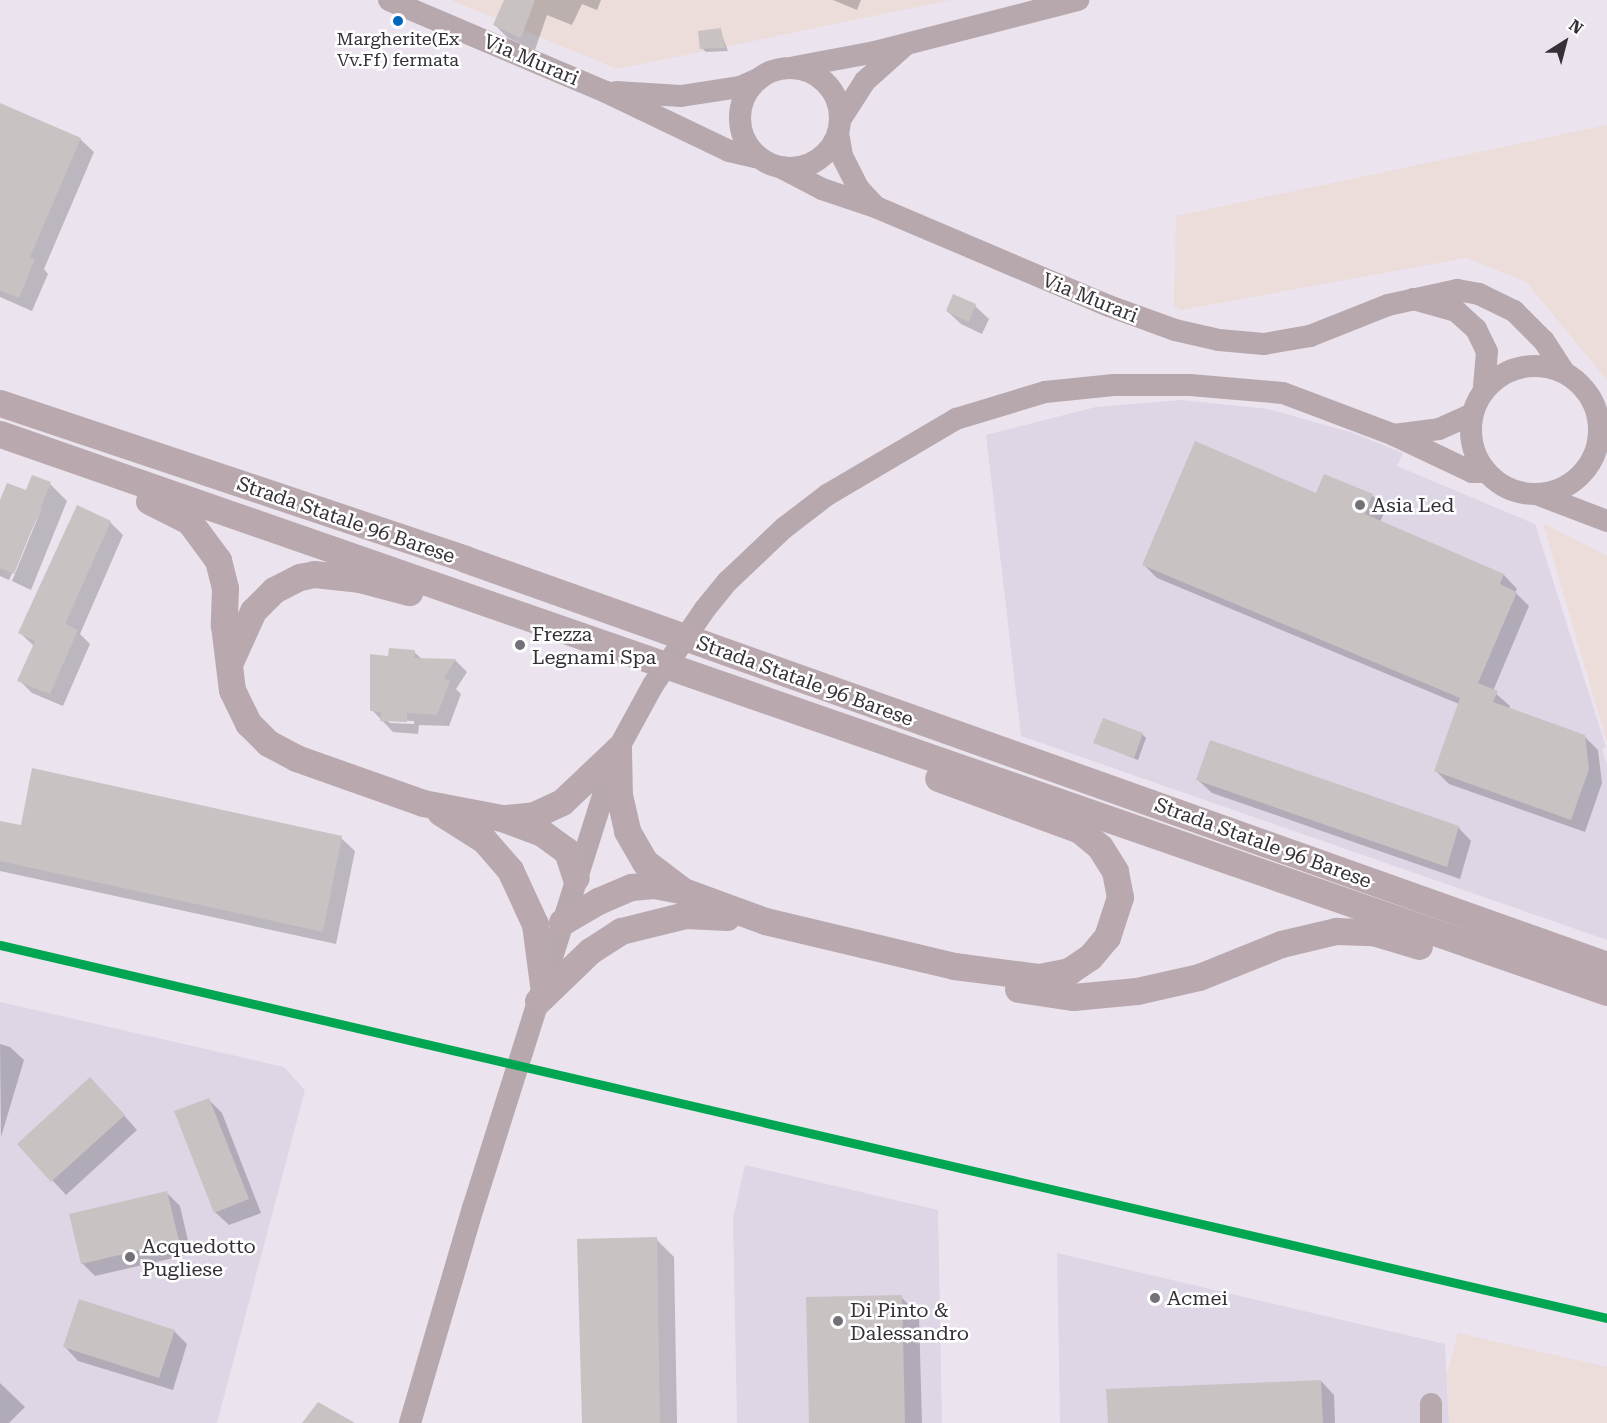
<!DOCTYPE html>
<style>
body{margin:0}
#map{position:relative;width:1607px;height:1423px;overflow:hidden;background:#ebe4ee;font-family:"Roboto Serif",serif}
div>[style]{position:absolute}
[style*='--x']{left:calc(var(--x)*1px);top:calc(var(--y)*1px);width:calc(var(--w)*1px);rotate:calc(var(--a)*1deg)}
.commercial>*{inset:0;background:#ded6e5}
.industrial>*{inset:0;background:#ecdcda}
.shadow>*{inset:0;background:#0003}
.building>*{inset:0;background:#c8c2c3}
.minor>*{height:22px;margin:-11px;padding:0 11px;transform-origin:11px;border-radius:11px;background:#b7a8ad}
.minor>.ring{margin:-11px;padding:0;box-sizing:content-box;background:none;border:22px solid #b7a8ad;border-radius:50%}
.major>*{height:27px;margin:-13.5px;padding:0 13.5px;transform-origin:13.5px;border-radius:13.5px;background:#b9a9af}
.rail-1>*{height:9px;margin:-4.5px;padding:0 4.5px;transform-origin:4.5px;border-radius:4.5px;background:#00a651}
.dots>*{width:16px;height:16px;translate:-50% -50%;box-sizing:border-box;border:3px solid #fff;border-radius:50%}
span{translate:-50% -50%;white-space:nowrap;text-align:center;line-height:1.15;-webkit-text-stroke:5px #fff;paint-order:stroke}
.bus-label{font-size:18px;color:#363139}
.street-label{font-size:20px;color:#363139}
.poi-label{font-size:20px;color:#363139}
.left{translate:0 -50%;text-align:left}
.north{position:absolute;left:1535px;top:12px;width:60px;height:60px;-webkit-text-stroke:4px #fff;paint-order:stroke;rotate:36deg;font-size:16px;font-weight:700;line-height:24px;text-align:center;color:#363139}
.north::after{content:'';display:block;margin:auto;width:21px;height:27px;background:#363139;clip-path:polygon(50% 0,100% 100%,50% 72%,0 100%)}
</style>
<div id="map">
<div class="commercial">
<div style="clip-path:polygon(1181px 400px,1268px 409px,1353px 433px,1403px 453px,1397px 466px,1535px 524px,1606px 747px,1602px 750px,1607px 764px,1607px 940px,1021px 736px,986px 435px,1096px 407px)"></div>
<div style="clip-path:polygon(0 1002px,284px 1067px,305px 1090px,217px 1423px,0 1423px)"></div>
<div style="clip-path:polygon(745px 1165px,938px 1210px,942px 1423px,737px 1423px,733px 1218px)"></div>
<div style="clip-path:polygon(1057px 1253px,1445px 1344px,1449px 1423px,1060px 1423px)"></div>
</div>
<div class="industrial">
<div style="clip-path:polygon(451px 0,951px 0,617px 69px)"></div>
<div style="clip-path:polygon(1607px 125px,1607px 380px,1526px 282px,1466px 258px,1181px 310px,1174px 306px,1176px 216px)"></div>
<div style="clip-path:polygon(1543px 523px,1607px 556px,1607px 743px)"></div>
<div style="clip-path:polygon(1458px 1333px,1607px 1367px,1607px 1423px,1449px 1423px,1447px 1374px)"></div>
</div>
<div class="shadow">
<div style="clip-path:polygon(506px 0,601px 0,597px 10px,582px 4px,572px 25px,547px 15px,535px 50px,508px 38px,495px 25px)"></div>
<div style="clip-path:polygon(833px 0,861px 0,857px 10px)"></div>
<div style="clip-path:polygon(720px 30px,728px 51px,706px 52px,702px 48px)"></div>
<div style="clip-path:polygon(0 105px,80px 139px,94px 152px,44px 269px,48px 274px,32px 311px,0 297px)"></div>
<div style="clip-path:polygon(975px 306px,989px 319px,982px 334px,961px 324px,947px 311px)"></div>
<div style="clip-path:polygon(1325px 476px,1373px 496px,1386px 509px,1380px 522px,1504px 575px,1517px 589px,1515px 592px,1529px 606px,1493px 691px,1510px 706px,1509px 709px,1584px 736px,1598px 750px,1602px 783px,1585px 832px,1449px 784px,1436px 771px,1459px 704px,1157px 578px,1144px 565px,1317px 495px)"></div>
<div style="clip-path:polygon(50px 484px,67px 501px,31px 590px,12px 581px,43px 505px,9px 580px,0 576px,0 503px)"></div>
<div style="clip-path:polygon(110px 522px,123px 535px,80px 634px,90px 644px,63px 706px,32px 693px,19px 680px,34px 646px,20px 633px)"></div>
<div style="clip-path:polygon(evenodd,414px 652px,422px 659px,455px 660px,467px 672px,456px 689px,461px 694px,449px 726px,419px 725px,418px 734px,393px 732px,372px 710px,390px 657px,414px 652px,387px 720px,414px 721px,414px 724px,390px 723px,387px 720px)"></div>
<div style="clip-path:polygon(1142px 734px,1146px 738px,1138px 760px,1095px 743px)"></div>
<div style="clip-path:polygon(1198px 780px,1458px 827px,1471px 841px,1460px 879px,1212px 793px)"></div>
<div style="clip-path:polygon(0 822px,22px 826px,341px 838px,355px 851px,336px 944px,0 871px)"></div>
<div style="clip-path:polygon(0 1044px,10px 1047px,24px 1060px,1px 1137px)"></div>
<div style="clip-path:polygon(104px 1093px,137px 1130px,66px 1195px,19px 1144px)"></div>
<div style="clip-path:polygon(208px 1099px,222px 1113px,261px 1213px,229px 1225px,215px 1212px)"></div>
<div style="clip-path:polygon(167px 1193px,180px 1206px,191px 1254px,95px 1276px,82px 1263px)"></div>
<div style="clip-path:polygon(656px 1239px,674px 1257px,677px 1423px,583px 1423px)"></div>
<div style="clip-path:polygon(901px 1297px,919px 1315px,922px 1423px,811px 1423px)"></div>
<div style="clip-path:polygon(174px 1331px,187px 1344px,173px 1390px,78px 1361px,65px 1347px)"></div>
<div style="clip-path:polygon(1321px 1381px,1334px 1395px,1335px 1423px,1110px 1423px)"></div>
<div style="clip-path:polygon(0 1383px,25px 1407px,9px 1423px,0 1423px)"></div>
</div>
<div class="building">
<div style="clip-path:polygon(504px 0,535px 0,521px 38px,493px 25px)"></div>
<div style="clip-path:polygon(721px 28px,725px 48px,700px 49px,698px 31px)"></div>
<div style="clip-path:polygon(0 103px,81px 138px,30px 257px,35px 259px,19px 298px,0 290px)"></div>
<div style="clip-path:polygon(953px 294px,976px 304px,969px 322px,946px 311px)"></div>
<div style="clip-path:polygon(1195px 441px,1316px 493px,1324px 474px,1373px 494px,1365px 514px,1504px 574px,1500px 584px,1517px 592px,1478px 683px,1498px 691px,1493px 702px,1585px 735px,1589px 769px,1571px 820px,1434px 771px,1460px 698px,1142px 565px)"></div>
<div style="clip-path:polygon(32px 475px,51px 482px,14px 574px,0 568px,0 500px,7px 483px,26px 490px)"></div>
<div style="clip-path:polygon(77px 505px,111px 521px,65px 624px,78px 630px,50px 694px,17px 681px,35px 641px,18px 633px)"></div>
<div style="clip-path:polygon(389px 648px,415px 650px,414px 658px,456px 659px,444px 678px,450px 681px,437px 715px,407px 713px,407px 722px,380px 721px,381px 712px,370px 711px,370px 654px,388px 656px)"></div>
<div style="clip-path:polygon(1103px 718px,1143px 733px,1134px 758px,1093px 743px)"></div>
<div style="clip-path:polygon(1210px 740px,1459px 826px,1447px 867px,1196px 780px)"></div>
<div style="clip-path:polygon(32px 768px,342px 836px,323px 932px,0 861px,0 821px,21px 825px)"></div>
<div style="clip-path:polygon(90px 1077px,125px 1115px,51px 1182px,17px 1144px)"></div>
<div style="clip-path:polygon(209px 1098px,249px 1199px,214px 1213px,174px 1111px)"></div>
<div style="clip-path:polygon(167px 1191px,179px 1241px,81px 1264px,69px 1214px)"></div>
<div style="clip-path:polygon(657px 1237px,660px 1423px,582px 1423px,577px 1239px)"></div>
<div style="clip-path:polygon(902px 1295px,905px 1423px,809px 1423px,806px 1297px)"></div>
<div style="clip-path:polygon(79px 1299px,175px 1330px,159px 1378px,63px 1347px)"></div>
<div style="clip-path:polygon(1321px 1380px,1323px 1423px,1108px 1423px,1106px 1389px)"></div>
<div style="clip-path:polygon(318px 1402px,355px 1423px,302px 1423px)"></div>
</div>
<div class="minor">
<div style="--x:389;--y:0;--w:236;--a:23"></div>
<div style="--x:606;--y:92;--w:136;--a:25.6"></div>
<div style="--x:729;--y:151;--w:31;--a:13"></div>
<div style="--x:795;--y:67;--w:81;--a:-10.6"></div>
<div style="--x:875;--y:52;--w:210;--a:-14.4"></div>
<div class="ring" style="left:740px;top:68px;width:78px;height:78px"></div>
<div style="--x:616;--y:92;--w:65;--a:3.5"></div>
<div style="--x:681;--y:96;--w:60;--a:-8.7"></div>
<div style="--x:740;--y:87;--w:22;--a:-24"></div>
<div style="--x:840;--y:120;--w:46;--a:-57.3"></div>
<div style="--x:865;--y:81;--w:51;--a:-41.8"></div>
<div style="--x:838;--y:133;--w:23;--a:80"></div>
<div style="--x:842;--y:156;--w:37;--a:63"></div>
<div style="--x:859;--y:189;--w:25;--a:47"></div>
<div style="--x:780;--y:167;--w:47;--a:27.6"></div>
<div style="--x:822;--y:189;--w:59;--a:18.7"></div>
<div style="--x:878;--y:208;--w:251;--a:23"></div>
<div style="--x:1109;--y:306;--w:70;--a:20"></div>
<div style="--x:1175;--y:330;--w:45;--a:12.8"></div>
<div style="--x:1219;--y:340;--w:45;--a:5.1"></div>
<div style="--x:1264;--y:344;--w:47;--a:-9.9"></div>
<div style="--x:1310;--y:336;--w:84;--a:-21.7"></div>
<div style="--x:1388;--y:305;--w:71;--a:-12.3"></div>
<div style="--x:1457;--y:290;--w:22;--a:10"></div>
<div style="--x:1479;--y:294;--w:39;--a:26"></div>
<div style="--x:1514;--y:311;--w:42;--a:45"></div>
<div style="--x:1544;--y:341;--w:38;--a:57"></div>
<div style="--x:1413;--y:299;--w:45;--a:15.6"></div>
<div style="--x:1456;--y:311;--w:27;--a:42"></div>
<div style="--x:1476;--y:329;--w:25;--a:64"></div>
<div style="--x:1487;--y:352;--w:38;--a:95"></div>
<div class="ring" style="left:1471px;top:366px;width:106px;height:106px"></div>
<div style="--x:1394;--y:435;--w:45;--a:-7.6"></div>
<div style="--x:1439;--y:429;--w:36;--a:-24"></div>
<div style="--x:1539;--y:495;--w:73;--a:20.9"></div>
<div style="--x:1431;--y:1404;--w:19;--a:90"></div>
<div style="--x:410;--y:1423;--w:224;--a:-73.7"></div>
<div style="--x:473;--y:1208;--w:481;--a:-72.5"></div>
<div style="--x:618;--y:749;--w:73;--a:-61.3"></div>
<div style="--x:653;--y:685;--w:92;--a:-55.6"></div>
<div style="--x:705;--y:609;--w:35;--a:-51"></div>
<div style="--x:727;--y:582;--w:79;--a:-43.5"></div>
<div style="--x:784;--y:528;--w:54;--a:-37.5"></div>
<div style="--x:827;--y:495;--w:150;--a:-30.5"></div>
<div style="--x:956;--y:419;--w:93;--a:-16.9"></div>
<div style="--x:1045;--y:392;--w:69;--a:-5.8"></div>
<div style="--x:1114;--y:385;--w:76;--a:0"></div>
<div style="--x:1190;--y:385;--w:93;--a:4.9"></div>
<div style="--x:1283;--y:393;--w:119;--a:20.7"></div>
<div style="--x:1394;--y:435;--w:86;--a:25.4"></div>
<div style="--x:1472;--y:472;--w:14;--a:0"></div>
</div>
<div class="major">
<div style="--x:0;--y:403;--w:490;--a:18.5"></div>
<div style="--x:465;--y:559;--w:1212;--a:19.57"></div>
<div style="--x:0;--y:434;--w:1701;--a:19.15"></div>
<div style="--x:149;--y:501;--w:45;--a:26.6"></div>
<div style="--x:189;--y:521;--w:49;--a:53.4"></div>
<div style="--x:218;--y:560;--w:29;--a:76"></div>
<div style="--x:225;--y:588;--w:37;--a:92"></div>
<div style="--x:224;--y:625;--w:65;--a:83"></div>
<div style="--x:232;--y:690;--w:37;--a:64"></div>
<div style="--x:248;--y:723;--w:28;--a:45"></div>
<div style="--x:268;--y:743;--w:32;--a:28"></div>
<div style="--x:296;--y:758;--w:135;--a:19.5"></div>
<div style="--x:423;--y:803;--w:80;--a:10.8"></div>
<div style="--x:502;--y:818;--w:43;--a:20.6"></div>
<div style="--x:542;--y:833;--w:31;--a:36"></div>
<div style="--x:567;--y:851;--w:28;--a:72"></div>
<div style="--x:230;--y:662;--w:56;--a:-65.7"></div>
<div style="--x:253;--y:611;--w:30;--a:-45"></div>
<div style="--x:274;--y:590;--w:29;--a:-27"></div>
<div style="--x:300;--y:577;--w:14;--a:-12"></div>
<div style="--x:314;--y:574;--w:45;--a:6.3"></div>
<div style="--x:359;--y:579;--w:52;--a:14.6"></div>
<div style="--x:618;--y:749;--w:46;--a:88.8"></div>
<div style="--x:619;--y:795;--w:37;--a:77"></div>
<div style="--x:627;--y:831;--w:36;--a:60"></div>
<div style="--x:645;--y:862;--w:48;--a:37.3"></div>
<div style="--x:683;--y:891;--w:87;--a:20.1"></div>
<div style="--x:765;--y:921;--w:194;--a:13.4"></div>
<div style="--x:954;--y:966;--w:86;--a:7.4"></div>
<div style="--x:1039;--y:977;--w:31;--a:-11"></div>
<div style="--x:1069;--y:971;--w:25;--a:-34"></div>
<div style="--x:1090;--y:957;--w:26;--a:-50"></div>
<div style="--x:1107;--y:937;--w:42;--a:-72"></div>
<div style="--x:1120;--y:897;--w:26;--a:-101"></div>
<div style="--x:1115;--y:871;--w:28;--a:-122"></div>
<div style="--x:1100;--y:847;--w:26;--a:-140"></div>
<div style="--x:1080;--y:830;--w:151;--a:-159.9"></div>
<div style="--x:440;--y:812;--w:52;--a:32.5"></div>
<div style="--x:484;--y:840;--w:40;--a:49"></div>
<div style="--x:510;--y:870;--w:60;--a:65.2"></div>
<div style="--x:535;--y:924;--w:62;--a:82.5"></div>
<div style="--x:506;--y:818;--w:28;--a:-6"></div>
<div style="--x:534;--y:815;--w:31;--a:-25"></div>
<div style="--x:562;--y:802;--w:77;--a:-43.4"></div>
<div style="--x:562;--y:922;--w:42;--a:-30.3"></div>
<div style="--x:598;--y:901;--w:36;--a:-23"></div>
<div style="--x:631;--y:887;--w:23;--a:-5"></div>
<div style="--x:654;--y:885;--w:25;--a:11"></div>
<div style="--x:1018;--y:989;--w:56;--a:8.3"></div>
<div style="--x:1073;--y:997;--w:64;--a:-5.4"></div>
<div style="--x:1137;--y:991;--w:64;--a:-12.7"></div>
<div style="--x:1199;--y:977;--w:88;--a:-21.9"></div>
<div style="--x:1281;--y:944;--w:57;--a:-13.3"></div>
<div style="--x:1336;--y:931;--w:37;--a:2"></div>
<div style="--x:1373;--y:932;--w:48;--a:16.9"></div>
<div style="--x:538;--y:1001;--w:72;--a:-43.9"></div>
<div style="--x:590;--y:951;--w:37;--a:-33"></div>
<div style="--x:621;--y:931;--w:66;--a:-14"></div>
<div style="--x:685;--y:915;--w:42;--a:2.7"></div>
</div>
<div class="rail-1">
<div style="--x:0;--y:945;--w:1650;--a:13.07"></div>
</div>
<div class="dots">
<div style="left:398px;top:21px;background:#0065bd"></div>
<div style="left:1360px;top:505px;background:#757078"></div>
<div style="left:520px;top:645px;background:#757078"></div>
<div style="left:130px;top:1257px;background:#757078"></div>
<div style="left:1155px;top:1298px;background:#757078"></div>
<div style="left:838px;top:1321px;background:#757078"></div>
</div>
<div class="bus-label">
<span style="left:398px;top:50px">Margherite(Ex<br>Vv.Ff) fermata</span>
</div>
<div class="street-label">
<span style="left:531px;top:60px;rotate:23deg">Via Murari</span>
<span style="left:1090px;top:298px;rotate:22deg">Via Murari</span>
<span style="left:346px;top:520px;rotate:19deg">Strada Statale 96 Barese</span>
<span style="left:805px;top:681px;rotate:20deg">Strada Statale 96 Barese</span>
<span style="left:1263px;top:843px;rotate:20deg">Strada Statale 96 Barese</span>
</div>
<div class="poi-label">
<span class="left" style="left:1372px;top:505px">Asia Led</span>
<span class="left" style="left:532px;top:646px">Frezza<br>Legnami Spa</span>
<span class="left" style="left:142px;top:1258px">Acquedotto<br>Pugliese</span>
<span class="left" style="left:1167px;top:1298px">Acmei</span>
<span class="left" style="left:850px;top:1322px">Di Pinto &amp;<br>Dalessandro</span>
</div>
<div class="north">N</div>
</div>
